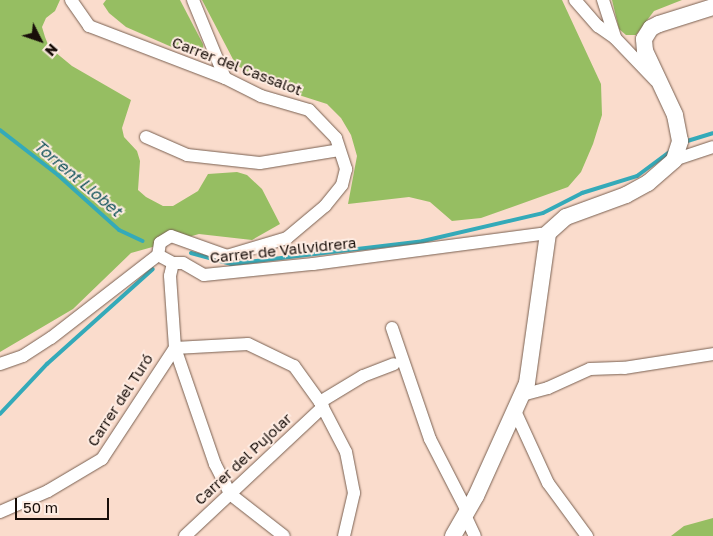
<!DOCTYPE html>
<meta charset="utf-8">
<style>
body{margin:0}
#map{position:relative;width:713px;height:536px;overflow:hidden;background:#fadccc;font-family:"Golos Text",sans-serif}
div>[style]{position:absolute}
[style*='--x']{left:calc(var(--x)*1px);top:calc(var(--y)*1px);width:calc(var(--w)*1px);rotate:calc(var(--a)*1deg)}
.forest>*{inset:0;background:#96be62}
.stream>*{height:4px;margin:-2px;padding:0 2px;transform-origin:2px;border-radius:2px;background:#34aab9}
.roads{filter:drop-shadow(0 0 1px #796051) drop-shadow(0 0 1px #796051)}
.minor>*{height:12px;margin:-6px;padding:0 6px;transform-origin:6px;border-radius:6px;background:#fff}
.tertiary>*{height:16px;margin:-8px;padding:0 8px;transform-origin:8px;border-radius:8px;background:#fff}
span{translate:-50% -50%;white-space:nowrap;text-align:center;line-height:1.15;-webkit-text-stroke:4px #feece2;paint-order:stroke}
.street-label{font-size:15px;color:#180e09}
.water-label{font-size:16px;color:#10525a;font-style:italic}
.north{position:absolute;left:15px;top:15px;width:50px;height:50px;-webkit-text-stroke:4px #feece2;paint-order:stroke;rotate:131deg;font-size:14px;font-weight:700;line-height:20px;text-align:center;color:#180e09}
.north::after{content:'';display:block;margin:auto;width:18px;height:22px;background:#180e09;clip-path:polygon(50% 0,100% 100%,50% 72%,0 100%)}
.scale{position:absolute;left:15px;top:498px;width:94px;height:22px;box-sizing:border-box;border:2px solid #180e09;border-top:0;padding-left:6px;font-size:15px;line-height:18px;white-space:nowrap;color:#180e09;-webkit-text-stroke:4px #feece2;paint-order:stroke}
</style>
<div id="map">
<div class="forest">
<div style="clip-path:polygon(0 0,60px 0,55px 11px,46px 18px,42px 27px,45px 37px,49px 47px,72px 66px,131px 100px,122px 128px,124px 137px,137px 151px,140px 161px,138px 190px,146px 197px,163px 206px,173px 206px,198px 191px,208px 174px,237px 172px,247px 175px,262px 189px,280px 224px,252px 240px,199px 234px,131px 253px,73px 309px,0 352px)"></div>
<div style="clip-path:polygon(106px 0,180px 0,203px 44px,204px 54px,174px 48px,126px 27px,109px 13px,103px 4px)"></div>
<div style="clip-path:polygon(202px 0,562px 0,601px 84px,602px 115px,593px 144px,581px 172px,568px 187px,481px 218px,452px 221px,430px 202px,409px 197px,348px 204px,357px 156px,351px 135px,341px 118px,327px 104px,280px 89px,236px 65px)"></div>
<div style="clip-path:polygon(612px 0,682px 0,654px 11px,636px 35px,626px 35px,619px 29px)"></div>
<div style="clip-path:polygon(713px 518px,713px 536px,671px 536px,684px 526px)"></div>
</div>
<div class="stream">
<div style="--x:0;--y:130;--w:73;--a:37.8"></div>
<div style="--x:58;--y:175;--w:82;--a:42"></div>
<div style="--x:119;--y:230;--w:26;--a:25"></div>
<div style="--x:684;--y:142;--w:30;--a:-17"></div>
<div style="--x:191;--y:253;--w:41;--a:15.4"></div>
<div style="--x:231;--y:264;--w:193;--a:-6.8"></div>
<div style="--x:423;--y:241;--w:123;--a:-13.1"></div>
<div style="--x:543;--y:213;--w:44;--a:-27.1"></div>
<div style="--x:582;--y:193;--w:58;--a:-17.2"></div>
<div style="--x:637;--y:176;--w:44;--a:-36.6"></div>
<div style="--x:0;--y:414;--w:69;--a:-46.8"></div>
<div style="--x:47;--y:364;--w:142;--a:-41.9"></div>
</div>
<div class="roads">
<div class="minor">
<div style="--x:71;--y:0;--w:32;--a:55"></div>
<div style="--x:89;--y:26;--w:146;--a:20.9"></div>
<div style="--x:225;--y:78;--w:40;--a:26.6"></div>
<div style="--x:261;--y:96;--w:50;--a:16.3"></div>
<div style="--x:309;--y:110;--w:39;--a:46"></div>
<div style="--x:336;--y:138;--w:33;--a:72"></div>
<div style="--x:346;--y:169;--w:16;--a:104"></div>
<div style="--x:342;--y:185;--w:27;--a:129"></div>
<div style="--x:325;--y:206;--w:50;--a:139.9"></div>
<div style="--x:287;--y:238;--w:63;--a:163.3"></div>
<div style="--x:227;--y:256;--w:59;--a:-160.3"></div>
<div style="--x:171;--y:236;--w:13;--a:148"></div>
<div style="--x:160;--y:243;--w:12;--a:99"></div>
<div style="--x:193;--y:0;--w:84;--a:67.7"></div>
<div style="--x:575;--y:0;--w:35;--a:49"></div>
<div style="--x:598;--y:26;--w:21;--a:35"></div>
<div style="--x:603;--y:0;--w:40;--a:72"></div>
<div style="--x:615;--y:38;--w:59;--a:46.4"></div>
<div style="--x:146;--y:137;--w:45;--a:23.7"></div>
<div style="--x:187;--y:155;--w:73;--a:6.3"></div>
<div style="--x:260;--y:163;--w:80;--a:-9.3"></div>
<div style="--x:674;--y:160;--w:41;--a:-18.4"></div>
<div style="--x:173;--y:263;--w:13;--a:103"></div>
<div style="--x:170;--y:276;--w:72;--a:86"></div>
<div style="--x:175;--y:348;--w:123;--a:71"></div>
<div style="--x:215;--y:464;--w:34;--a:63"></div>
<div style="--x:230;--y:494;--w:68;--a:37.9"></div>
<div style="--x:392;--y:328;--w:117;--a:71.1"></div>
<div style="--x:430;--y:439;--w:81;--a:62.8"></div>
<div style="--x:0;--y:364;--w:24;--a:-19"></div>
<div style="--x:23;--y:356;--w:33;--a:-33"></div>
<div style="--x:51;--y:338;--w:135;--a:-37.8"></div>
<div style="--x:158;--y:255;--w:17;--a:28"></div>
<div style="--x:173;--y:263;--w:10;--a:0"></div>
<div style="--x:183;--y:263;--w:24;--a:30"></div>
<div style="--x:204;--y:275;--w:110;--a:-5.8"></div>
<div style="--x:313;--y:264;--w:237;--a:-7.5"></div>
<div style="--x:522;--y:395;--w:27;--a:-15"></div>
<div style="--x:548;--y:388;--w:46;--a:-24.3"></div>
<div style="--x:590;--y:369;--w:34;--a:-2"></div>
<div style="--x:624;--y:368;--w:90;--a:-8.9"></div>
<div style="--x:320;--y:402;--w:50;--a:-31.2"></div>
<div style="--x:363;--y:376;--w:33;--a:-21"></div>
<div style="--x:515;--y:411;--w:79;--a:65.4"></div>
<div style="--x:548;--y:483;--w:66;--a:53.7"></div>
<div style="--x:0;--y:512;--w:52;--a:-23.6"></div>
<div style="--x:48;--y:491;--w:63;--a:-30.7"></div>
<div style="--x:102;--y:459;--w:133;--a:-56.7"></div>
<div style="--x:175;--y:348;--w:73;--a:-3.1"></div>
<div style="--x:248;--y:344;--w:51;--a:25.6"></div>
<div style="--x:294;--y:366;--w:44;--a:54.2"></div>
<div style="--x:320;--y:402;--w:56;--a:62.5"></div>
<div style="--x:346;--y:452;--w:42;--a:79"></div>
<div style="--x:354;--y:493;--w:44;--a:103.1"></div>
<div style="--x:465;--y:515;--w:23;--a:65"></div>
<div style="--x:185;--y:536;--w:189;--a:-43.1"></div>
</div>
<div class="tertiary">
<div style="--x:453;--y:536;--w:46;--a:-60.1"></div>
<div style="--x:476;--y:496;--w:124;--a:-65.7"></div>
<div style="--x:527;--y:383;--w:151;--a:-82"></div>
<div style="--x:548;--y:233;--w:24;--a:-42"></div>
<div style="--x:566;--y:217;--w:64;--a:-20.1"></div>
<div style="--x:626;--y:195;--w:25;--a:-29"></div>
<div style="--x:648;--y:183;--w:35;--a:-41"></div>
<div style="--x:674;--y:160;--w:20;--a:-72"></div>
<div style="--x:680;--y:141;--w:26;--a:-101"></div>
<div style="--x:675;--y:115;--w:71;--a:-115.1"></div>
<div style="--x:645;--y:51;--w:12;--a:-95"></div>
<div style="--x:644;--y:39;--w:13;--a:-58"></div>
<div style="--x:651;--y:28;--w:9;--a:-27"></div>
<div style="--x:659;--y:24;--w:57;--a:-17.5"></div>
</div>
</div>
<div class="street-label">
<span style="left:237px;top:66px;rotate:21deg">Carrer del Cassalot</span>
<span style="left:283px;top:250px;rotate:-6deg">Carrer de Vallvidrera</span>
<span style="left:120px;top:400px;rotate:-57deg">Carrer del Turó</span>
<span style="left:243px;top:459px;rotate:-43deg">Carrer del Pujolar</span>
</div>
<div class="water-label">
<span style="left:78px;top:178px;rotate:40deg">Torrent Llobet</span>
</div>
<div class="north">N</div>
<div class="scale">50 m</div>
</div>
